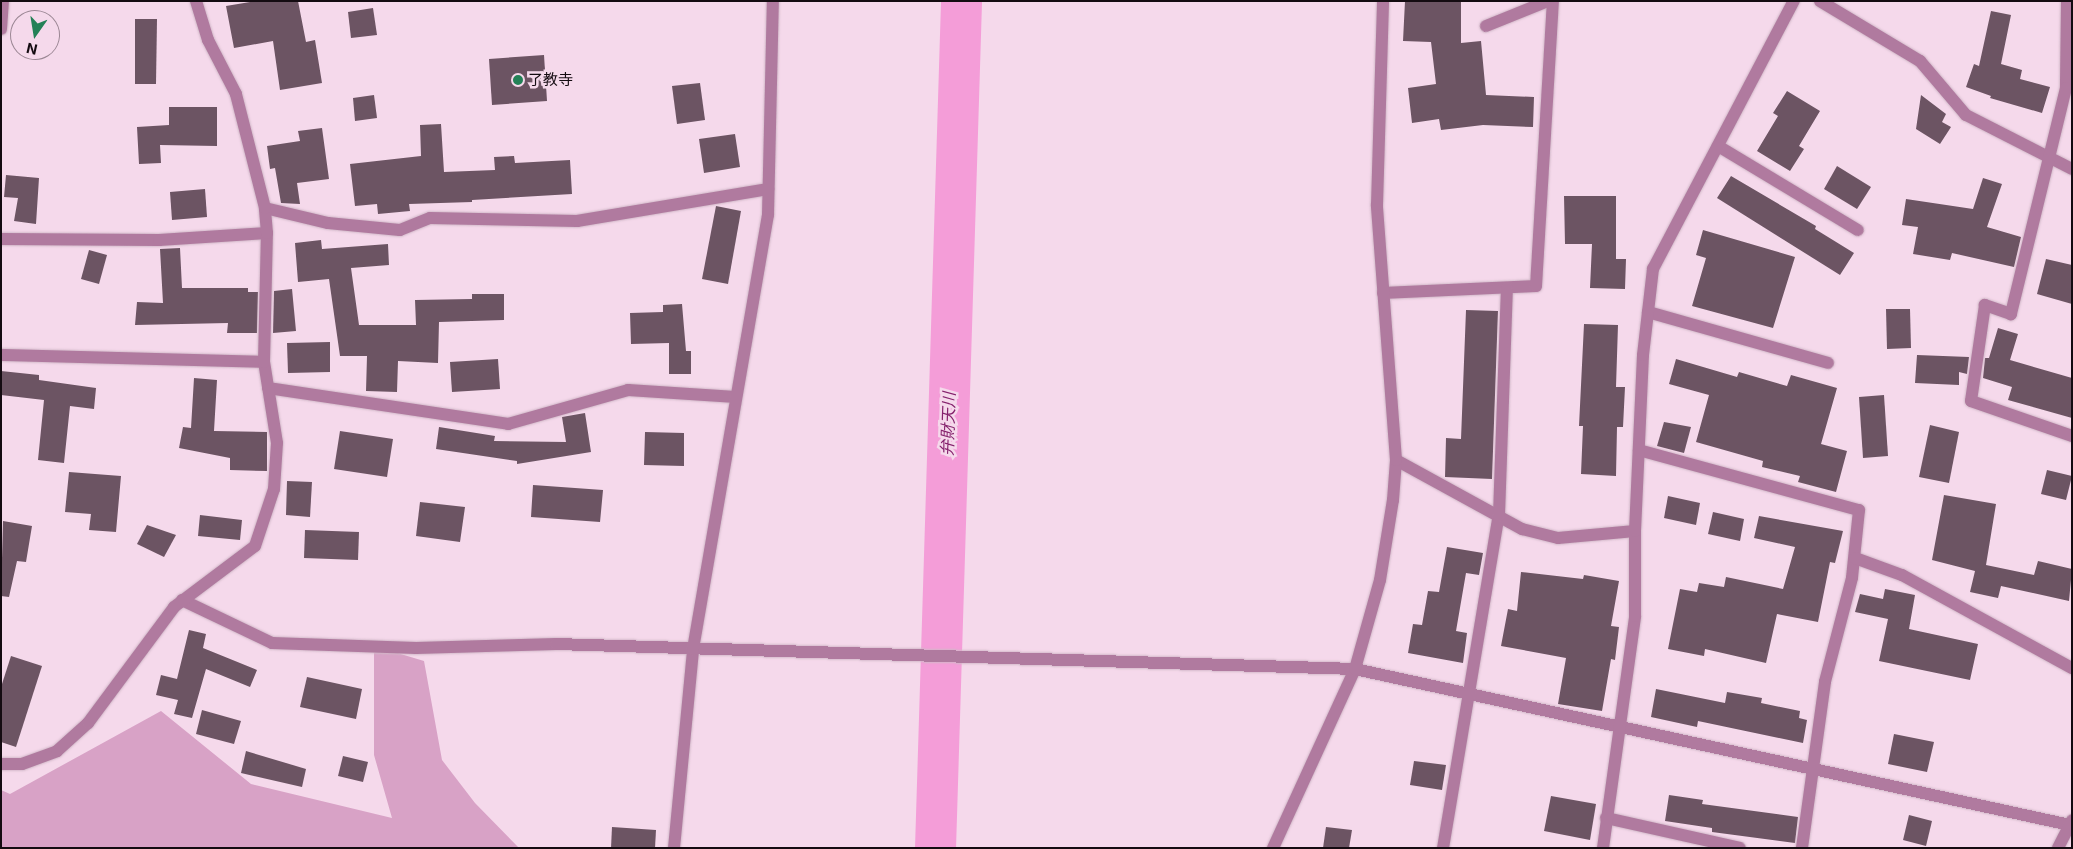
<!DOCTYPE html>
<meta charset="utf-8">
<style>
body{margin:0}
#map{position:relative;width:2073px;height:849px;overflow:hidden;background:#f5d9eb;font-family:Inter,"Noto Sans JP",sans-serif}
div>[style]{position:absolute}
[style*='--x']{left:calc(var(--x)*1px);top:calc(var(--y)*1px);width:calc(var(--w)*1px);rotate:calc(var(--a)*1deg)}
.green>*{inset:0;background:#d8a2c6}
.river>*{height:41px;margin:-20.5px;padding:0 20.5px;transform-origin:20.5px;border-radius:20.5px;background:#f49dd8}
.building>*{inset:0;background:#6c5463}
.roads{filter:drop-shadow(0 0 1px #d1b8c8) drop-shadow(0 0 1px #d1b8c8)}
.minor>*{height:12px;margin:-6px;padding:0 6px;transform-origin:6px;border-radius:6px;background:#b07a9f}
.dots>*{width:14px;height:14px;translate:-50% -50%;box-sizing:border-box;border:2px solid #f5d9eb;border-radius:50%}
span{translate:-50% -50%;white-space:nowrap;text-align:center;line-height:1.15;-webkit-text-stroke:5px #f5d9eb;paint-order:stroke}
.poi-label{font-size:15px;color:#140b11}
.left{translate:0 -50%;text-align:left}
.water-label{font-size:16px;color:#85226d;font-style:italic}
.frame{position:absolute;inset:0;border:2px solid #140b11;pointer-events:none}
.north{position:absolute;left:10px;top:10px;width:50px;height:50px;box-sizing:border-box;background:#f5d9eb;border:1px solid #9b8794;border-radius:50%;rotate:193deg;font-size:14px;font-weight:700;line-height:20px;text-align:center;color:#140b11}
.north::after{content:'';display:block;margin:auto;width:18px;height:22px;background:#248157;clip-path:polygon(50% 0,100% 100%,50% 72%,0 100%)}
</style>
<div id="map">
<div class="green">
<div style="clip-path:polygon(374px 646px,424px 661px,442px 760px,475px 803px,519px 848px,1px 848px,1px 790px,10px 794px,161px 711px,251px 784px,392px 818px,374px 755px)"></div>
</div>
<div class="river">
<div style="--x:935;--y:848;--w:847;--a:-88.24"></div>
</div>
<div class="building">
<div style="clip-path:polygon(256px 1px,298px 1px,306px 42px,315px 40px,322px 83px,280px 90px,273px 41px,234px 48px,226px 6px)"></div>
<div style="clip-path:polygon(1405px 1px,1461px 1px,1461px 43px,1481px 41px,1486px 95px,1534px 97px,1533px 127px,1483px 125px,1441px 130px,1439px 119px,1412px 123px,1408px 88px,1436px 84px,1431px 42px,1403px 41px)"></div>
<div style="clip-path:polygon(373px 8px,377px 35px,351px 38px,348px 12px)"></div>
<div style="clip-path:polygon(1991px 11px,2011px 15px,2001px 64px,2022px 70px,2020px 79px,2050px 87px,2042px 113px,1990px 98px,1991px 96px,1966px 87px,1974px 64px,1979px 66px)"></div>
<div style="clip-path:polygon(135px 19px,157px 19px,156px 84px,135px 84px)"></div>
<div style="clip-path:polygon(544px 55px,547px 101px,492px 105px,489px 59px)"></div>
<div style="clip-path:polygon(700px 83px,705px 120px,677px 124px,672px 86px)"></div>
<div style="clip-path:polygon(1787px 91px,1820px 111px,1799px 146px,1804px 149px,1790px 171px,1757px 151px,1778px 116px,1773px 113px)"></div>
<div style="clip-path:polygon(374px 95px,377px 118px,355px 121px,353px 98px)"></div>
<div style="clip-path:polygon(1921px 95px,1946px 114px,1942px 122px,1951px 127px,1940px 144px,1916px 129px)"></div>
<div style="clip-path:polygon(169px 107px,217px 107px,217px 146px,160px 145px,161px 163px,139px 164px,137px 127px,169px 125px)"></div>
<div style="clip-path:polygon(441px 124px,444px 172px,495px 170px,494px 157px,514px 156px,515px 163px,570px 160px,572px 194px,472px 200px,472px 202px,409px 204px,410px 211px,378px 214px,377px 204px,355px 206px,350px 164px,421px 156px,420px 125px)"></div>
<div style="clip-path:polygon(322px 128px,329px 179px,297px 183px,300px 204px,281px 203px,275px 168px,270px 169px,267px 146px,300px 141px,298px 131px)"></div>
<div style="clip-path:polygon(735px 134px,740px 167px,704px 173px,699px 139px)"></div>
<div style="clip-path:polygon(1837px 166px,1871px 187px,1857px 209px,1824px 189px)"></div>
<div style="clip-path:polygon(6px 175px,39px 178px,36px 224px,14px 221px,18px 198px,4px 197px)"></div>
<div style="clip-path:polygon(1731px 176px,1816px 226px,1815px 229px,1854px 253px,1840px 275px,1717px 198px)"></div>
<div style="clip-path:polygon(1983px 178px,2002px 184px,1987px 227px,2021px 237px,2014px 267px,1952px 253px,1950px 260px,1913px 254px,1918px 227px,1902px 225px,1906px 199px,1973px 209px)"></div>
<div style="clip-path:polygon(205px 189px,207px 217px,172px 220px,170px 192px)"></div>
<div style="clip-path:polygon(1564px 196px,1616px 196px,1616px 259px,1626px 259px,1625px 289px,1590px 288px,1592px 244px,1565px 244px)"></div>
<div style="clip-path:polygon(716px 206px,741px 211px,728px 284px,702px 279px)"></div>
<div style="clip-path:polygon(1703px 230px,1795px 257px,1773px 328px,1692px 306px,1706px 258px,1696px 255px)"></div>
<div style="clip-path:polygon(321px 240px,322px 249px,388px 244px,389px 265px,351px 268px,359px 325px,416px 325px,415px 300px,472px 299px,472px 294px,504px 294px,504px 320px,439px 322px,438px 363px,398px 361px,397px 392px,366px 391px,367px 356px,340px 356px,329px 279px,298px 282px,295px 243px)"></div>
<div style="clip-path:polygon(180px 248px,182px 288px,248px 288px,248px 292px,258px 292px,257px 333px,227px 333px,228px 323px,135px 325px,137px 302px,163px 303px,160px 249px)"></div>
<div style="clip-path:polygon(89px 250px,107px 255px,99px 284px,81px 279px)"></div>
<div style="clip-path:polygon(2046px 259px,2072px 265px,2072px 304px,2037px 294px)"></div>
<div style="clip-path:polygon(292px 289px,296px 331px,273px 333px,274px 291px)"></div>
<div style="clip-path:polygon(682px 304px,686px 351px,691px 351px,691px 374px,669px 374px,669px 343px,631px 344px,630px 313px,663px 312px,663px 305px)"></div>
<div style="clip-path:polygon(1886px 309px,1910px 309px,1911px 348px,1887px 349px)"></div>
<div style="clip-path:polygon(1466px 310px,1498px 311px,1492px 479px,1445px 477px,1446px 438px,1461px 439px)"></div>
<div style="clip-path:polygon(1584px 324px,1618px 325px,1616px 387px,1625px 387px,1623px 427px,1617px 427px,1616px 476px,1581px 474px,1583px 426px,1579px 426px)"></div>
<div style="clip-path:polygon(1998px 328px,2018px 334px,2010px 360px,2072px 378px,2072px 418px,2008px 400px,2012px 387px,1983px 378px,1985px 358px,1989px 358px)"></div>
<div style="clip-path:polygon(330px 342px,330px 372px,288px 373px,287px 343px)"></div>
<div style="clip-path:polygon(1917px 355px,1969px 357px,1967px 374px,1959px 372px,1959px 385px,1915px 383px)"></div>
<div style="clip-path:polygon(498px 359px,500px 389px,452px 392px,450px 362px)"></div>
<div style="clip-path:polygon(1676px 359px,1737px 377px,1739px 372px,1787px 386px,1791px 375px,1837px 388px,1821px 444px,1847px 451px,1836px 492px,1798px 482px,1800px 476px,1762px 467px,1763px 461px,1696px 442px,1709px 395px,1669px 384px)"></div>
<div style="clip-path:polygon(1px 371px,39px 375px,39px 380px,96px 388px,94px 409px,70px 406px,64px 463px,38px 460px,44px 400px,1px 395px)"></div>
<div style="clip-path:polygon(194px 378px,217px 380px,214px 431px,267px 432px,267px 471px,230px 470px,230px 458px,179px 448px,183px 427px,191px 428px)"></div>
<div style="clip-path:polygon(1884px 395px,1888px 456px,1863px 458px,1859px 397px)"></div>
<div style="clip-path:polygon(585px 413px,591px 452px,517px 464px,517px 461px,436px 449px,439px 427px,495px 436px,494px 441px,566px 442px,562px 417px)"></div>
<div style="clip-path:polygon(1664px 422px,1691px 427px,1684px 453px,1657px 446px)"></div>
<div style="clip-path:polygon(1930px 425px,1959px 432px,1949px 483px,1919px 477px)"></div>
<div style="clip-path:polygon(340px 431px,393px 439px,387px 477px,334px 469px)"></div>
<div style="clip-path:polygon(645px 432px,684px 433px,684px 466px,644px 465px)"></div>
<div style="clip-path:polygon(2047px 470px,2072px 476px,2066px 500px,2041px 494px)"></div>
<div style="clip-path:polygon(69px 472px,121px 476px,116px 532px,89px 530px,91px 514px,65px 512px)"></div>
<div style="clip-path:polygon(287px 481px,312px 482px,310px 517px,286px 515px)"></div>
<div style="clip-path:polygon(533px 485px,603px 490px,600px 522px,531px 517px)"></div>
<div style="clip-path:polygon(1944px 495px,1996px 504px,1986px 565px,2034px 575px,2038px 561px,2072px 569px,2069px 601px,2001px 586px,1998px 598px,1970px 592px,1975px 571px,1932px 560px)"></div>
<div style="clip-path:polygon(1668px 496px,1700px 503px,1696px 525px,1664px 518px)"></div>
<div style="clip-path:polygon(420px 502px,465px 507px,460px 542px,416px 536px)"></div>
<div style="clip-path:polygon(1713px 512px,1744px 519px,1740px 541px,1708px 534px)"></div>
<div style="clip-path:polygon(200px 515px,242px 520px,240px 540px,198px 536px)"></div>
<div style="clip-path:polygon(1759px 516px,1843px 531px,1835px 563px,1830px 562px,1818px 622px,1777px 614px,1766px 663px,1705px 649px,1704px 656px,1668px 649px,1680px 589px,1697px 592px,1699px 583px,1724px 587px,1726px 577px,1783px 589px,1795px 547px,1754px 538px)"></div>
<div style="clip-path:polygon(3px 521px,32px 526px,26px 562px,17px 561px,9px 597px,1px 596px)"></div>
<div style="clip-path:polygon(147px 525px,176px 535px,164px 557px,137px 544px)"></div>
<div style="clip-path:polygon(305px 530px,359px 532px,358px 560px,304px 558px)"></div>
<div style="clip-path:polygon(1447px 547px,1483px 553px,1479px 575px,1466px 573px,1456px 631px,1467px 633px,1463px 663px,1408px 653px,1413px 624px,1422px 625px,1428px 591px,1439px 592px)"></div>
<div style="clip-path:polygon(1521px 572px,1583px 579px,1584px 575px,1619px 581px,1611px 626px,1619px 627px,1615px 660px,1611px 659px,1602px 711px,1558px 704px,1566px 658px,1501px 646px,1508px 609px,1517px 611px)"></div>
<div style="clip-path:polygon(1885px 589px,1915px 595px,1909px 629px,1978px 644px,1970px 680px,1879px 661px,1888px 619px,1855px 612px,1860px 594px,1883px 599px)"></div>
<div style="clip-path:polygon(189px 630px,206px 634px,203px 648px,257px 670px,250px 687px,206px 669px,192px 718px,174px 714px,178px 700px,156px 695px,161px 675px,177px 679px)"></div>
<div style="clip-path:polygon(11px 656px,42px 666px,16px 747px,1px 742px,1px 687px)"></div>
<div style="clip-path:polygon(307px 677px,362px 689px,356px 719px,300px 707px)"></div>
<div style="clip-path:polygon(1656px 689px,1725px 703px,1727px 692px,1762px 698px,1761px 703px,1800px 711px,1799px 718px,1807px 720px,1803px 743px,1698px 721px,1697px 727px,1651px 717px)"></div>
<div style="clip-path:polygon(202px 710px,241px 721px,234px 744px,196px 734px)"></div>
<div style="clip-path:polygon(1894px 734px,1934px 742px,1927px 772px,1888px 764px)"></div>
<div style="clip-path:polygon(246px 751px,306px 769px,302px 787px,241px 773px)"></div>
<div style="clip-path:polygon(343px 756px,368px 762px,363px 782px,338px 776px)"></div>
<div style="clip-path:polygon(1414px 761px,1446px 765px,1442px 790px,1410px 785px)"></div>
<div style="clip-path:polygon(1669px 795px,1703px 800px,1702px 804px,1798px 817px,1795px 843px,1712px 832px,1712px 828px,1665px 821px)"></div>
<div style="clip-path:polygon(1551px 796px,1596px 804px,1590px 840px,1544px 831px)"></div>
<div style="clip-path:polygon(1909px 815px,1932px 821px,1926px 846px,1903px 840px)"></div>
<div style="clip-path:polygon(612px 827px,656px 830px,655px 848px,611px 848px)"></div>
<div style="clip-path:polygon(1326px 827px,1352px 830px,1349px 848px,1323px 848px)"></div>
</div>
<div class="roads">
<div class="minor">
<div style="--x:1820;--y:1;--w:117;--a:31"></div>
<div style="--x:1920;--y:61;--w:71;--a:49.6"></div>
<div style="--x:1966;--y:115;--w:119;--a:27"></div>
<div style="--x:2067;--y:1;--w:87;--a:90.7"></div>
<div style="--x:2066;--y:88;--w:233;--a:103.7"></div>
<div style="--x:2011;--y:314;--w:28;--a:-161"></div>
<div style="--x:1985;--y:305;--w:97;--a:98.3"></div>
<div style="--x:1971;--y:401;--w:107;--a:19.1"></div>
<div style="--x:1486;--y:26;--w:67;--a:-22"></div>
<div style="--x:1;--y:29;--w:28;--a:-86"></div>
<div style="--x:1718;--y:146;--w:163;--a:31"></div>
<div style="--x:265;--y:208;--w:65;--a:13.4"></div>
<div style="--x:328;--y:223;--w:72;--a:5.6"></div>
<div style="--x:400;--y:230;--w:32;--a:-22"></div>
<div style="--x:430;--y:218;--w:147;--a:1.2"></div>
<div style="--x:577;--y:221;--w:194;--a:-9.5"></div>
<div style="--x:1;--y:239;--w:158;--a:0.4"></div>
<div style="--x:159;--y:240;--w:108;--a:-3.7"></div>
<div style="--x:1383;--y:293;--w:153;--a:-2.6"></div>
<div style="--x:1536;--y:286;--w:286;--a:-86.6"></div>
<div style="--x:1648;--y:312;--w:187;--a:15.8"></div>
<div style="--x:1;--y:355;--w:263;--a:1.5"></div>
<div style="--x:268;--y:388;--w:243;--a:8.5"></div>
<div style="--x:508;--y:424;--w:125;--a:-15.8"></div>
<div style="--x:628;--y:390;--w:108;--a:3.7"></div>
<div style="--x:1639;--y:450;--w:228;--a:15.3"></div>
<div style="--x:1859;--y:510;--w:68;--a:95.9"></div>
<div style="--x:1852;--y:578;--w:107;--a:104.6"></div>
<div style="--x:1825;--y:682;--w:168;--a:97.9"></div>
<div style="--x:1396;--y:460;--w:144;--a:28.7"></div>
<div style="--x:1522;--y:529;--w:37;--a:14"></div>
<div style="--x:1558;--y:538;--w:77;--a:-5.2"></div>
<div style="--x:1855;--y:558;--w:50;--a:19.9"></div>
<div style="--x:1902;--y:575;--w:194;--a:28.7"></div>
<div style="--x:182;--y:600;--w:100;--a:25.5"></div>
<div style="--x:272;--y:643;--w:144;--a:2"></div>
<div style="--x:416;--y:648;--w:140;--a:-1.6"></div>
<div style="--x:556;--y:644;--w:799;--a:1.79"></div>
<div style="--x:1355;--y:669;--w:732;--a:12.31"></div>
<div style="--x:1;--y:764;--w:21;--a:0"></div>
<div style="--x:22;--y:764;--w:37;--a:-20"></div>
<div style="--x:57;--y:751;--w:42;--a:-42.1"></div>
<div style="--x:88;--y:723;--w:144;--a:-53.4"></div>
<div style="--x:174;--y:607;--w:101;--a:-37"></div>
<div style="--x:255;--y:546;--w:60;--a:-71.6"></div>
<div style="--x:274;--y:489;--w:46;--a:-86.3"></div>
<div style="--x:277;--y:443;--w:82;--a:-99.1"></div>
<div style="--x:264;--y:362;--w:129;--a:-88.7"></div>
<div style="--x:267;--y:233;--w:25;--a:-95"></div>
<div style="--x:265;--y:208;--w:118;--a:-104.3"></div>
<div style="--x:236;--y:94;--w:61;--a:-117.4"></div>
<div style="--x:208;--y:40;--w:41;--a:-107.1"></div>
<div style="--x:1606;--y:818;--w:137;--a:12.6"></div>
<div style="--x:674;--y:848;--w:200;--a:-84.5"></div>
<div style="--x:693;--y:649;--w:440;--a:-80.2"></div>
<div style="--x:768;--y:215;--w:214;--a:-88.7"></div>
<div style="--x:1273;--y:848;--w:197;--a:-65.4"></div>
<div style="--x:1355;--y:669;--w:92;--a:-74.3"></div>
<div style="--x:1380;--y:580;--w:81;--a:-80.8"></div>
<div style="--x:1393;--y:500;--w:40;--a:-85.7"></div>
<div style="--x:1396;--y:460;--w:256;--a:-94.3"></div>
<div style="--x:1377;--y:205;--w:204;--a:-88.3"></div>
<div style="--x:1443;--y:848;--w:338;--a:-80.5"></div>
<div style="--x:1499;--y:515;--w:227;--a:-88"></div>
<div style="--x:1603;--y:848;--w:234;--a:-82.1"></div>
<div style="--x:1635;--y:616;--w:85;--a:-90"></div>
<div style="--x:1635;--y:531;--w:176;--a:-87.4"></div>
<div style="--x:1643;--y:355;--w:87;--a:-83.4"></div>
<div style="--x:1653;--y:269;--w:303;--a:-62.3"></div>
<div style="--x:2058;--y:848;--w:31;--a:-63"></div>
</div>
</div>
<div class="dots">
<div style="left:518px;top:80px;background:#248157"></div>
</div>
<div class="poi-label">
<span class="left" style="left:528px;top:80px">了教寺</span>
</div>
<div class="water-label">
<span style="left:948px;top:424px;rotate:-88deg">弁財天川</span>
</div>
<div class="frame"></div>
<div class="north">N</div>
</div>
